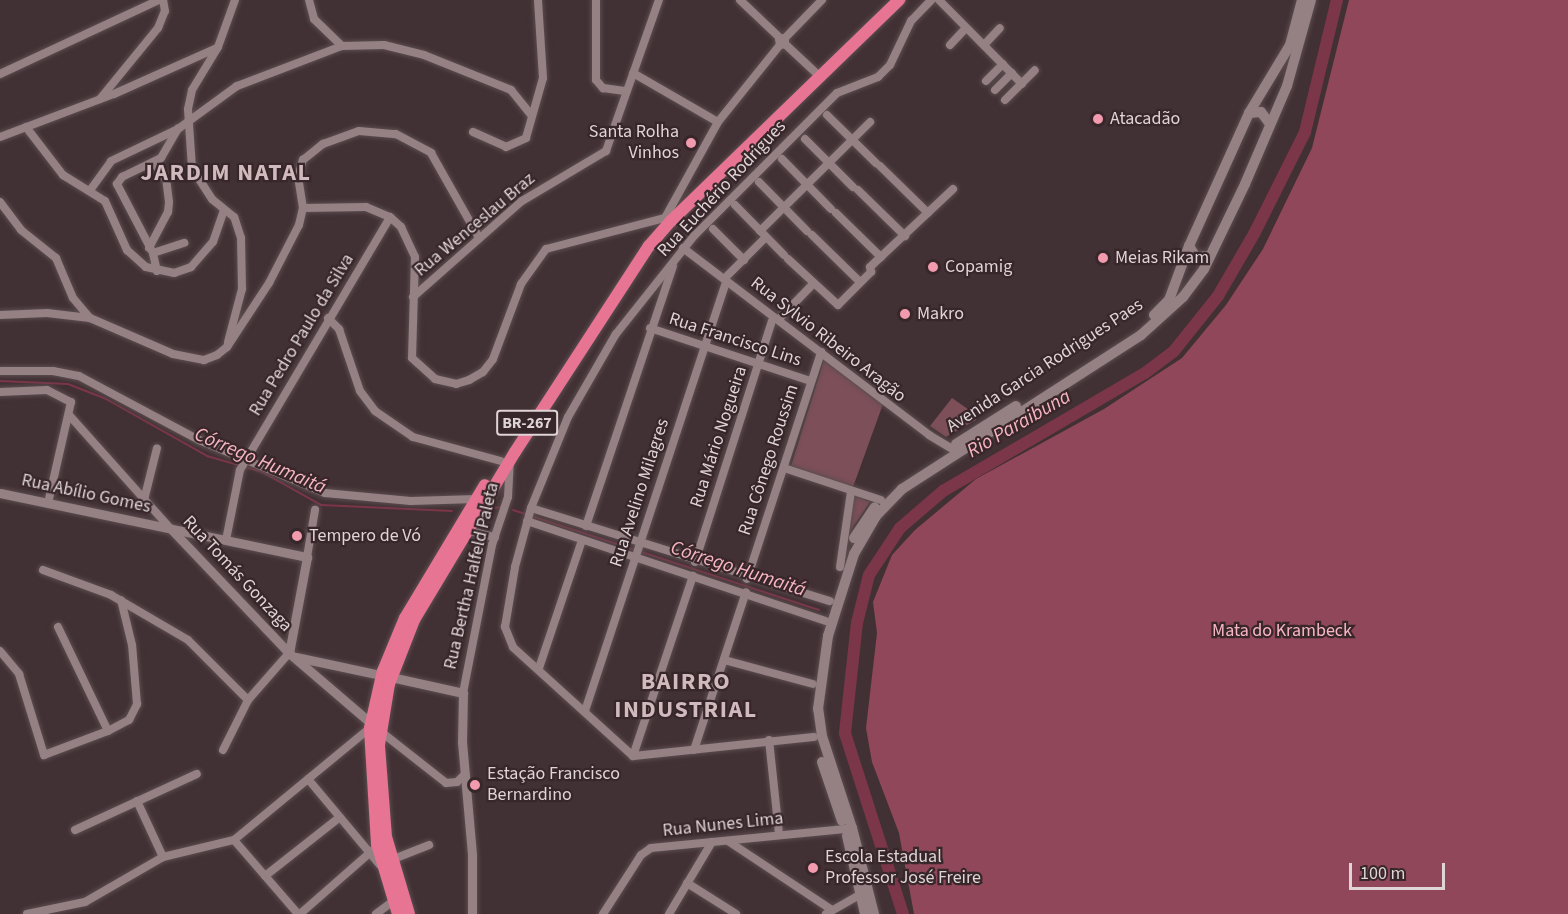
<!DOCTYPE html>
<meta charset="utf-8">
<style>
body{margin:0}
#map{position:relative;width:1568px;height:914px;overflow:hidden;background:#423134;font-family:"Source Sans 3",sans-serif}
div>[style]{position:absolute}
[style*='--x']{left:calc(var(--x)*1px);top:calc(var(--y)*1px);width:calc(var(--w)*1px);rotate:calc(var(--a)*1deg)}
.green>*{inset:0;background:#7d4f59}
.forest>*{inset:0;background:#904759}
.stream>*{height:2px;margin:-1px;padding:0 1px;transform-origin:1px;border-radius:1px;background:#7c3649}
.river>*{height:12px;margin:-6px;padding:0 6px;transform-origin:6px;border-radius:6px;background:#7c3649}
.roads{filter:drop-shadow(0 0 2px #5b4d50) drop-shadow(0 0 2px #5b4d50)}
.minor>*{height:8px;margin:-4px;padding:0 4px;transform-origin:4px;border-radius:4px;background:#958084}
.tertiary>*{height:9px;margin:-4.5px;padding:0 4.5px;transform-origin:4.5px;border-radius:4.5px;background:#958084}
.secondary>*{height:10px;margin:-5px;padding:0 5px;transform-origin:5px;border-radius:5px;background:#958084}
.trunk>*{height:12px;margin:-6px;padding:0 6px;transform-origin:6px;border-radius:6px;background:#e67492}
.dots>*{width:16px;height:16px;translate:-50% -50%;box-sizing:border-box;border:3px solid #38272a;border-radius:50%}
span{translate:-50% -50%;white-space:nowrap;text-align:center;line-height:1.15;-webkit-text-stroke:4.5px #38272a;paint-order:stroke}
.shield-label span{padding:2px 4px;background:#38272a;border:2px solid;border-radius:4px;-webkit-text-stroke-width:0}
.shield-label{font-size:16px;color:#dfd4d6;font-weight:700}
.poi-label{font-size:18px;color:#dfd4d6}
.left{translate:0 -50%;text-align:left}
.right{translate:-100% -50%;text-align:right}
.street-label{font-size:18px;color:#dfd4d6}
.park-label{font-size:18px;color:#f9b7c4}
.water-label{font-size:20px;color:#f7b5c2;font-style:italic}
.district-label{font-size:24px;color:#d1babe;font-weight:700;letter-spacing:1.5px}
.scale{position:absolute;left:1349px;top:863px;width:96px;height:27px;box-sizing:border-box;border:3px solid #dfd4d6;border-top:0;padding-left:8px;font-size:18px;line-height:21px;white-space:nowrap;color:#dfd4d6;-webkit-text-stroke:4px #38272a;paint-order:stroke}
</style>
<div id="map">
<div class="green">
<div style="clip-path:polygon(824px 360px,883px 404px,853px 487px,791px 466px)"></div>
<div style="clip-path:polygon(952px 398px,975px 414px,976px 420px,946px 437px,930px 426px)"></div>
<div style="clip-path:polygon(853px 494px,870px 502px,848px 534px)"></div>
</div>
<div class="forest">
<div style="clip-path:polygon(1349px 0,1568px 0,1568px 914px,914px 914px,899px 833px,872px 762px,866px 728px,877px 633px,873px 602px,892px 555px,915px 530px,976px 479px,1104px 409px,1182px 358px,1226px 305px,1263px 249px,1312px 148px)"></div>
</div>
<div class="stream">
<div style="--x:0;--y:381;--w:68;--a:2.5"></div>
<div style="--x:68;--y:384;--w:41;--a:21.5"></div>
<div style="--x:106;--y:399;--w:116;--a:29.4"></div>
<div style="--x:207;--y:456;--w:57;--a:16.2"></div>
<div style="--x:262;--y:472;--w:68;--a:29.2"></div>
<div style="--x:321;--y:505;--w:131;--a:2.6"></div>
<div style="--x:493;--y:508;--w:9;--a:-6"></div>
<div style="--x:513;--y:510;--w:322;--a:18.1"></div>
</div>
<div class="river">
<div style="--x:903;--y:914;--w:190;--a:-107.8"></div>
<div style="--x:845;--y:733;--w:111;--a:-83.8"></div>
<div style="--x:857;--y:623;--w:49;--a:-76"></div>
<div style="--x:869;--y:575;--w:56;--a:-56.6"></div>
<div style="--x:900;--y:528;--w:57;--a:-40.7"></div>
<div style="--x:943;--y:491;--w:234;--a:-30.3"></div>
<div style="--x:1145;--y:373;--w:36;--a:-37"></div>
<div style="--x:1174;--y:351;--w:70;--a:-51.3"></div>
<div style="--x:1218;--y:296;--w:72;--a:-59.9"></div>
<div style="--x:1254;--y:234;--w:114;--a:-63.4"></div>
<div style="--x:1305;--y:132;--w:136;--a:-76.4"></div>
</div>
<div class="roads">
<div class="minor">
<div style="--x:309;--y:0;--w:20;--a:75"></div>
<div style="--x:314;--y:19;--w:39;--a:44"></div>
<div style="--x:342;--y:46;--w:42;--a:-1.4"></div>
<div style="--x:384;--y:45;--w:41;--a:14"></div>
<div style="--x:424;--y:55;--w:94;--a:21.9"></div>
<div style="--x:511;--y:90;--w:32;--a:51"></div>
<div style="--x:596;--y:0;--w:80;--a:90"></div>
<div style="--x:596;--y:80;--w:11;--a:49"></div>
<div style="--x:603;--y:88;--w:22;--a:8"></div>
<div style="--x:740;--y:0;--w:55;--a:43.5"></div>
<div style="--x:939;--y:0;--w:118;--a:45.3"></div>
<div style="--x:785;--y:38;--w:6;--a:90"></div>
<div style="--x:785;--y:44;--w:5;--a:169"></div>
<div style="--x:780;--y:45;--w:6;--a:-99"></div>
<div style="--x:779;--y:39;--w:6;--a:-9"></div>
<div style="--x:785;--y:38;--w:53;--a:-45.8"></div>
<div style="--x:785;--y:44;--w:41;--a:43"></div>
<div style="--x:950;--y:45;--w:23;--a:-47"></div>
<div style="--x:984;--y:45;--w:23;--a:-47"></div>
<div style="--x:633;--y:73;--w:98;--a:30"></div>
<div style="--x:0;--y:74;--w:175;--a:-25"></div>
<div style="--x:986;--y:81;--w:24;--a:-45"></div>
<div style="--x:995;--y:90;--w:24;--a:-45"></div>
<div style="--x:100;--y:99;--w:92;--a:-50.8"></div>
<div style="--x:158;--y:28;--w:18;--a:-68"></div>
<div style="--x:165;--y:11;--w:11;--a:-100"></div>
<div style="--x:1005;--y:100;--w:42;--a:-45"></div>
<div style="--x:827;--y:115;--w:69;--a:44.4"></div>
<div style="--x:26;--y:127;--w:61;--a:52.4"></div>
<div style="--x:63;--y:175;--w:49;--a:31.8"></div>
<div style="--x:105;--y:201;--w:54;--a:65.8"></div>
<div style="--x:127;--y:250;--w:25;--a:42"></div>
<div style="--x:146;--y:267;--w:29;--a:12"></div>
<div style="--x:174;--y:273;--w:18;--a:-19"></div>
<div style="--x:191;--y:267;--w:33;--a:-49"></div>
<div style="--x:213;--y:242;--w:34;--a:-71"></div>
<div style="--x:473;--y:132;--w:36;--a:24"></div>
<div style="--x:506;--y:147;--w:22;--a:-24"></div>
<div style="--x:526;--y:138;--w:62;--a:-74.2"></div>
<div style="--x:543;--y:78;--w:78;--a:-93.7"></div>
<div style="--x:0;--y:137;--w:122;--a:-20.7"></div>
<div style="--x:114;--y:94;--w:113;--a:-24.1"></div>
<div style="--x:805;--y:139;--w:68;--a:45"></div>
<div style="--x:782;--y:159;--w:70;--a:45.6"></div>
<div style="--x:880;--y:166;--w:67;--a:44.4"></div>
<div style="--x:759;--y:182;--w:69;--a:45.6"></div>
<div style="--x:91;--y:189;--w:34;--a:-54"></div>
<div style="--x:111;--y:161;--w:74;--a:-25.5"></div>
<div style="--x:178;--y:129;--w:73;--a:-36.1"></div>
<div style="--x:237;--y:86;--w:112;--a:-20.9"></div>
<div style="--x:858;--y:190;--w:66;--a:44.4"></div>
<div style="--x:0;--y:202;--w:35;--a:53"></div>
<div style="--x:21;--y:230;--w:45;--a:38.7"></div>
<div style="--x:56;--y:258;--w:43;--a:67"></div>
<div style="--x:73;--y:298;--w:26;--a:50"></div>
<div style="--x:735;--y:205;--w:70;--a:45.6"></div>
<div style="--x:303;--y:208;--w:63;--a:-0.9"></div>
<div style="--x:366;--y:207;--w:26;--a:23"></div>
<div style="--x:390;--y:217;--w:15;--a:42"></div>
<div style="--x:401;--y:227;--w:33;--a:65"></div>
<div style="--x:415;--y:257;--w:101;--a:91.7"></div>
<div style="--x:412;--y:358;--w:31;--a:42"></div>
<div style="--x:435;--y:379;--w:22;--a:13"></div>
<div style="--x:456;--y:384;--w:14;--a:-17"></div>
<div style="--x:469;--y:380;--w:16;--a:-30"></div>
<div style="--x:483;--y:372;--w:16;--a:-52"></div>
<div style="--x:493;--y:359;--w:80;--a:-69.5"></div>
<div style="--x:521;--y:284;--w:43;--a:-54.5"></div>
<div style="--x:546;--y:249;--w:123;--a:-14.6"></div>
<div style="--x:665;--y:218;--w:110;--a:-61.1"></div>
<div style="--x:718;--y:122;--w:99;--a:-51.2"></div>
<div style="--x:836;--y:213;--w:63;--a:44.4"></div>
<div style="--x:713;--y:229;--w:44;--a:45"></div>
<div style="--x:760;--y:231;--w:155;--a:-44.7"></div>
<div style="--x:812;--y:235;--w:67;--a:44.4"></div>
<div style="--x:149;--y:248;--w:41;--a:-62.2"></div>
<div style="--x:168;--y:212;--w:10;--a:-84"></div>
<div style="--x:169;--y:202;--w:23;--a:-97"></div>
<div style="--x:166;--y:179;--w:20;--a:-127"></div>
<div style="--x:683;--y:248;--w:309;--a:37.2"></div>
<div style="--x:929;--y:435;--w:33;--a:31"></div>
<div style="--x:153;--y:253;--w:33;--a:-18"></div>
<div style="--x:788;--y:259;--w:68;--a:42.6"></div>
<div style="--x:838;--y:305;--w:47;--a:-45"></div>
<div style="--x:871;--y:272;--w:5;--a:-101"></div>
<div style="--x:870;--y:267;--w:114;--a:-43.2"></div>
<div style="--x:157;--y:271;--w:18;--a:-103"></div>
<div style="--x:153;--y:253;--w:78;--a:-117.6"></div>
<div style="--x:117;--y:184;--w:9;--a:-54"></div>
<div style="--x:122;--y:177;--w:43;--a:-26"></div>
<div style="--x:161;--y:158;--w:34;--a:-60"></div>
<div style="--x:724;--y:279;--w:59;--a:-45"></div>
<div style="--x:413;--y:297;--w:145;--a:-41.4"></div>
<div style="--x:522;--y:201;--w:98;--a:-30.8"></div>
<div style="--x:606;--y:151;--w:160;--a:-70.7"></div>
<div style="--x:0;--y:315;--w:47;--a:-2.4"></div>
<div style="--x:47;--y:313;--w:43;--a:6.6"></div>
<div style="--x:90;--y:318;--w:90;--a:23.4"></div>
<div style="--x:173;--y:354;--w:32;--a:11"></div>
<div style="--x:204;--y:360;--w:14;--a:-21"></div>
<div style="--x:217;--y:355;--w:13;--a:-39"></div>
<div style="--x:227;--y:347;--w:77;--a:-56.7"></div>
<div style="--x:269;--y:283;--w:65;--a:-62.7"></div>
<div style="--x:299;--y:225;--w:17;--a:-77"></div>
<div style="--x:303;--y:208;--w:31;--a:-99"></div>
<div style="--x:298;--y:177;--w:18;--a:-74"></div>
<div style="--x:303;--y:160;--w:26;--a:-39"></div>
<div style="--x:323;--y:144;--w:38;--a:-20"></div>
<div style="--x:359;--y:131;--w:37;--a:5"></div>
<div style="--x:396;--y:134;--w:40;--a:28"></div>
<div style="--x:431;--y:153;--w:98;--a:60.5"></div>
<div style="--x:328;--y:318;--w:16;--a:45"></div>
<div style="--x:339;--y:329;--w:65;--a:71.3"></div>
<div style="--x:360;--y:391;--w:25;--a:53"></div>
<div style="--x:375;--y:411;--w:46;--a:34.4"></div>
<div style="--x:413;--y:437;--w:91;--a:15.3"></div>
<div style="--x:778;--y:320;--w:50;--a:-45.8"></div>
<div style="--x:650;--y:328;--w:169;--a:18.3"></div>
<div style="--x:228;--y:342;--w:55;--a:-75.2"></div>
<div style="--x:242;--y:289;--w:51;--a:-91.1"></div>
<div style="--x:241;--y:238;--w:22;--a:-108"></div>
<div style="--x:234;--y:217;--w:28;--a:-141"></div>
<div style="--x:212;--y:199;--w:37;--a:-123"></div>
<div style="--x:192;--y:168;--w:59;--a:-93.9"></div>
<div style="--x:188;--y:109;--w:19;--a:-78"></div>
<div style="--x:192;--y:90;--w:50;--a:-58.8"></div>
<div style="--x:218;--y:47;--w:50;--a:-70.1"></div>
<div style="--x:0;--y:371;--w:53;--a:0"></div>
<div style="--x:53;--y:371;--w:26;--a:11"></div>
<div style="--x:79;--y:376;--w:136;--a:28.1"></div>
<div style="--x:199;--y:440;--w:137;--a:22.8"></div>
<div style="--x:325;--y:493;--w:86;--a:5.3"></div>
<div style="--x:411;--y:501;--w:65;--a:-1.8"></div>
<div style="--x:0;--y:392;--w:47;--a:-2.4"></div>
<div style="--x:47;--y:390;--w:27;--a:27"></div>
<div style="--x:71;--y:402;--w:104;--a:102.8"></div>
<div style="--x:69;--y:415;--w:153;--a:48.2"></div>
<div style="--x:784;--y:468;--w:102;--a:18.3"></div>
<div style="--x:145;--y:496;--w:49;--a:-76"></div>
<div style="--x:531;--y:508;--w:313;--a:17.3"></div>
<div style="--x:527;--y:521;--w:315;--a:18.5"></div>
<div style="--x:586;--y:526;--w:274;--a:-71.5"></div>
<div style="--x:466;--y:530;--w:30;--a:14"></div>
<div style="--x:226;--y:540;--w:71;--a:-78.7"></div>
<div style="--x:240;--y:470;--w:294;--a:-59.3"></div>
<div style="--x:307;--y:557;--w:48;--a:-80.3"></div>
<div style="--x:695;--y:562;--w:253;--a:-72.3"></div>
<div style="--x:840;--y:567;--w:76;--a:-81.7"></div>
<div style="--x:43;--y:570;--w:72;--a:20.2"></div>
<div style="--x:111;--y:595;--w:89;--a:30.3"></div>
<div style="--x:188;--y:640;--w:85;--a:45"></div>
<div style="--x:747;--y:579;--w:239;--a:-71.9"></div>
<div style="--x:58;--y:627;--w:115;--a:64.3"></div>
<div style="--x:0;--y:651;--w:30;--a:50"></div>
<div style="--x:19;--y:674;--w:85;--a:72.8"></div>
<div style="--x:44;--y:755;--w:68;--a:-20.6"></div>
<div style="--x:108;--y:731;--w:24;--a:-28"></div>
<div style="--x:129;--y:720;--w:18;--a:-63"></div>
<div style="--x:137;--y:704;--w:59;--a:-94.8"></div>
<div style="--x:132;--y:645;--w:46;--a:-103.7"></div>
<div style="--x:724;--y:660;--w:92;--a:15.1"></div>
<div style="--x:539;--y:668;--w:135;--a:-71.4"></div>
<div style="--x:463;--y:693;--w:151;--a:-78.9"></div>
<div style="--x:492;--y:545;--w:51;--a:-71.6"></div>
<div style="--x:508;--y:497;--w:33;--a:-87"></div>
<div style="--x:585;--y:711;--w:448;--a:-71.8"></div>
<div style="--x:380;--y:731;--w:84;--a:38.2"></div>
<div style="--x:446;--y:783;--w:11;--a:-5"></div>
<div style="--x:457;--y:782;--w:8;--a:-45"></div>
<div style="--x:814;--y:737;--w:182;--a:174"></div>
<div style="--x:633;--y:756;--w:162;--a:-137.8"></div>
<div style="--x:513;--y:647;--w:22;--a:-112"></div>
<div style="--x:505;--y:627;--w:61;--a:-80.5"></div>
<div style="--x:515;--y:567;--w:61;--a:-74.8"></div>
<div style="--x:531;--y:508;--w:98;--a:-67.9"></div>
<div style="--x:568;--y:417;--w:96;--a:-60"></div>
<div style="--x:616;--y:334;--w:125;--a:-51.5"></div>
<div style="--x:694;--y:236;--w:202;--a:-45"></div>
<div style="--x:837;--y:93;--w:44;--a:-21.3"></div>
<div style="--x:878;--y:77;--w:17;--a:-45"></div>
<div style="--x:890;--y:65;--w:49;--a:-64.5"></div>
<div style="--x:911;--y:21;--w:29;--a:-46"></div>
<div style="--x:769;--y:740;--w:94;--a:83.9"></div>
<div style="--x:223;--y:750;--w:56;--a:-63.4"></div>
<div style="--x:248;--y:700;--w:62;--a:-48.9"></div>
<div style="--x:694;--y:750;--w:166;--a:-71.8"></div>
<div style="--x:633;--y:756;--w:190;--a:-71.6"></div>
<div style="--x:308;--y:779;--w:112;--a:50.1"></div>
<div style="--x:137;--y:801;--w:62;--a:65.1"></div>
<div style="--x:75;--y:830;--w:134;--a:-24.7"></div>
<div style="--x:234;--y:840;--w:98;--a:49.1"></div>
<div style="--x:728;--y:841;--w:125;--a:33.6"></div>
<div style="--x:391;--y:860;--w:41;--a:-21.5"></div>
<div style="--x:265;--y:876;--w:95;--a:-38.2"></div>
<div style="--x:687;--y:883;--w:58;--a:32.3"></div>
<div style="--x:27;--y:914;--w:59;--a:-11.7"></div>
<div style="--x:85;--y:902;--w:90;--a:-30"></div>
<div style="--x:163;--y:857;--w:73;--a:-13.5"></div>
<div style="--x:234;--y:840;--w:176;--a:-39.5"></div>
<div style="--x:300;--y:914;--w:97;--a:-41.2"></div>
<div style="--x:376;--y:914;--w:21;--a:-37"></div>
<div style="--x:603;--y:914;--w:70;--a:-57.2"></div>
<div style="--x:641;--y:855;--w:12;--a:-35"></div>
<div style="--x:651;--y:848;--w:195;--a:-5.6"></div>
<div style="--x:669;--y:914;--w:84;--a:-59.2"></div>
<div style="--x:826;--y:914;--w:43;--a:-29.6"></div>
</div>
<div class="tertiary">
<div style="--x:0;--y:493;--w:314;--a:11.8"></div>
<div style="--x:307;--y:557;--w:98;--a:100.6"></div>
<div style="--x:171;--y:529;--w:171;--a:46.4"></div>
<div style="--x:289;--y:653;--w:111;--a:40.6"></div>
<div style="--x:296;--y:657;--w:87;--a:12"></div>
<div style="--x:391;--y:677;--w:74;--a:12.5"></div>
<div style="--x:463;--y:693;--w:49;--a:91.2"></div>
<div style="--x:462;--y:742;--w:113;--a:84.9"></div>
<div style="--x:472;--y:855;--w:59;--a:90"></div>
</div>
<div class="secondary">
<div style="--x:1249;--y:113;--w:12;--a:-5"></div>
<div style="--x:1261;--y:112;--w:15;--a:53"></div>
<div style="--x:1189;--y:246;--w:13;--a:58"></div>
<div style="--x:1196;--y:257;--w:14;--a:-4"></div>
<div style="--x:1154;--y:315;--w:21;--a:-45"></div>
<div style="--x:1169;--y:300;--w:58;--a:-69.7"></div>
<div style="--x:1189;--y:246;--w:146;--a:-65.7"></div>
<div style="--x:1249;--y:113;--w:79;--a:-58.9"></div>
<div style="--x:1290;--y:45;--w:47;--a:-75.1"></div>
<div style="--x:956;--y:444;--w:71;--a:-32.3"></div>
<div style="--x:854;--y:538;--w:37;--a:-56"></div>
<div style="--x:822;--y:762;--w:62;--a:71.3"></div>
<div style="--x:847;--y:836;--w:80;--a:77"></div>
<div style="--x:874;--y:914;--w:89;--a:-104.3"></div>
<div style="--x:852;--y:828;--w:97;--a:-108.1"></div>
<div style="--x:822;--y:736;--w:27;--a:-98"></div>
<div style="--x:818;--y:709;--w:74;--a:-82.2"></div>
<div style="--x:828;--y:636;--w:86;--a:-72.4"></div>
<div style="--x:854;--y:554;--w:44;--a:-59.9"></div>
<div style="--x:876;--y:516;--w:37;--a:-46"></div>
<div style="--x:902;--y:489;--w:284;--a:-32.8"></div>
<div style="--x:1141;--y:335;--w:57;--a:-42.1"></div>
<div style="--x:1183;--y:297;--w:35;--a:-53"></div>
<div style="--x:1204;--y:269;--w:94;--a:-64.2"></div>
<div style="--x:1245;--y:184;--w:107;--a:-66.8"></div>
<div style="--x:1287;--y:86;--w:89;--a:-74.4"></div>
</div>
<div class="trunk">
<div style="--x:398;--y:914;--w:73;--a:-106.7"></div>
<div style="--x:377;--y:844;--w:116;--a:-93.5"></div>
<div style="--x:370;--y:728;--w:58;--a:-77.2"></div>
<div style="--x:383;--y:671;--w:57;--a:-67.5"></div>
<div style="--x:405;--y:618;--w:155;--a:-59"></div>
<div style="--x:409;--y:914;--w:80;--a:-106.6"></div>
<div style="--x:386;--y:837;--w:92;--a:-94.4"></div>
<div style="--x:379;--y:745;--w:62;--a:-80.7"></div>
<div style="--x:389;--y:684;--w:69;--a:-68.7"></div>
<div style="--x:414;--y:620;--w:196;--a:-59"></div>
<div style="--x:515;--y:452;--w:246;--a:-57"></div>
<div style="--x:649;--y:246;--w:33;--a:-49"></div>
<div style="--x:671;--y:221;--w:318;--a:-44.1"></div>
</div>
</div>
<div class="dots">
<div style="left:1098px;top:119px;background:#f29aae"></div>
<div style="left:691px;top:143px;background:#f29aae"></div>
<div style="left:1103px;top:258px;background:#f29aae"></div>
<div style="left:933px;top:267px;background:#f29aae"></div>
<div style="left:905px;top:314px;background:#f29aae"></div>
<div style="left:297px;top:536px;background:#f29aae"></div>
<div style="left:475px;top:785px;background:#f29aae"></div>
<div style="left:813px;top:868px;background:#f29aae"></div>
</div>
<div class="shield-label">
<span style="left:527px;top:423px">BR-267</span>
</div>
<div class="poi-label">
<span class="left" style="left:1110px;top:119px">Atacadão</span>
<span class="right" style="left:679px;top:143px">Santa Rolha<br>Vinhos</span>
<span class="left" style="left:1115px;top:258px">Meias Rikam</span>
<span class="left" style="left:945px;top:267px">Copamig</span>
<span class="left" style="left:917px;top:314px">Makro</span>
<span class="left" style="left:309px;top:536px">Tempero de Vó</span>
<span class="left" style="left:487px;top:785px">Estação Francisco<br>Bernardino</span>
<span class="left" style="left:825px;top:868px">Escola Estadual<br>Professor José Freire</span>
</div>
<div class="street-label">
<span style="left:722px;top:189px;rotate:-47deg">Rua Euchério Rodrigues</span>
<span style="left:475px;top:225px;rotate:-40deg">Rua Wenceslau Braz</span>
<span style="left:302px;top:335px;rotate:-59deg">Rua Pedro Paulo da Silva</span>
<span style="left:735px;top:340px;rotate:18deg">Rua Francisco Lins</span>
<span style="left:828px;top:340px;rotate:38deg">Rua Sylvio Ribeiro Aragão</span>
<span style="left:1045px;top:366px;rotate:-33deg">Avenida Garcia Rodrigues Paes</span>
<span style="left:719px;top:437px;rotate:-72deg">Rua Mário Nogueira</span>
<span style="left:769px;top:460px;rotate:-72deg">Rua Cônego Roussim</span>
<span style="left:640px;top:493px;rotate:-72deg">Rua Avelino Milagres</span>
<span style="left:86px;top:494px;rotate:12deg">Rua Abílio Gomes</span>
<span style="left:237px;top:574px;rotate:47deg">Rua Tomás Gonzaga</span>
<span style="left:472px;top:576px;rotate:-77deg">Rua Bertha Halfeld Paleta</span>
<span style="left:723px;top:825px;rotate:-6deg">Rua Nunes Lima</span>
</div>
<div class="park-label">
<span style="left:1282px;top:631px">Mata do Krambeck</span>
</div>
<div class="water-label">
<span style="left:1019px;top:424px;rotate:-30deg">Rio Paraibuna</span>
<span style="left:260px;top:461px;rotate:23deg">Córrego Humaitá</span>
<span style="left:738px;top:569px;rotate:18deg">Córrego Humaitá</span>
</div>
<div class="district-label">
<span style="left:226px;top:173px">JARDIM NATAL</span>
<span style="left:686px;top:696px">BAIRRO<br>INDUSTRIAL</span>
</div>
<div class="scale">100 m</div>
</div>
